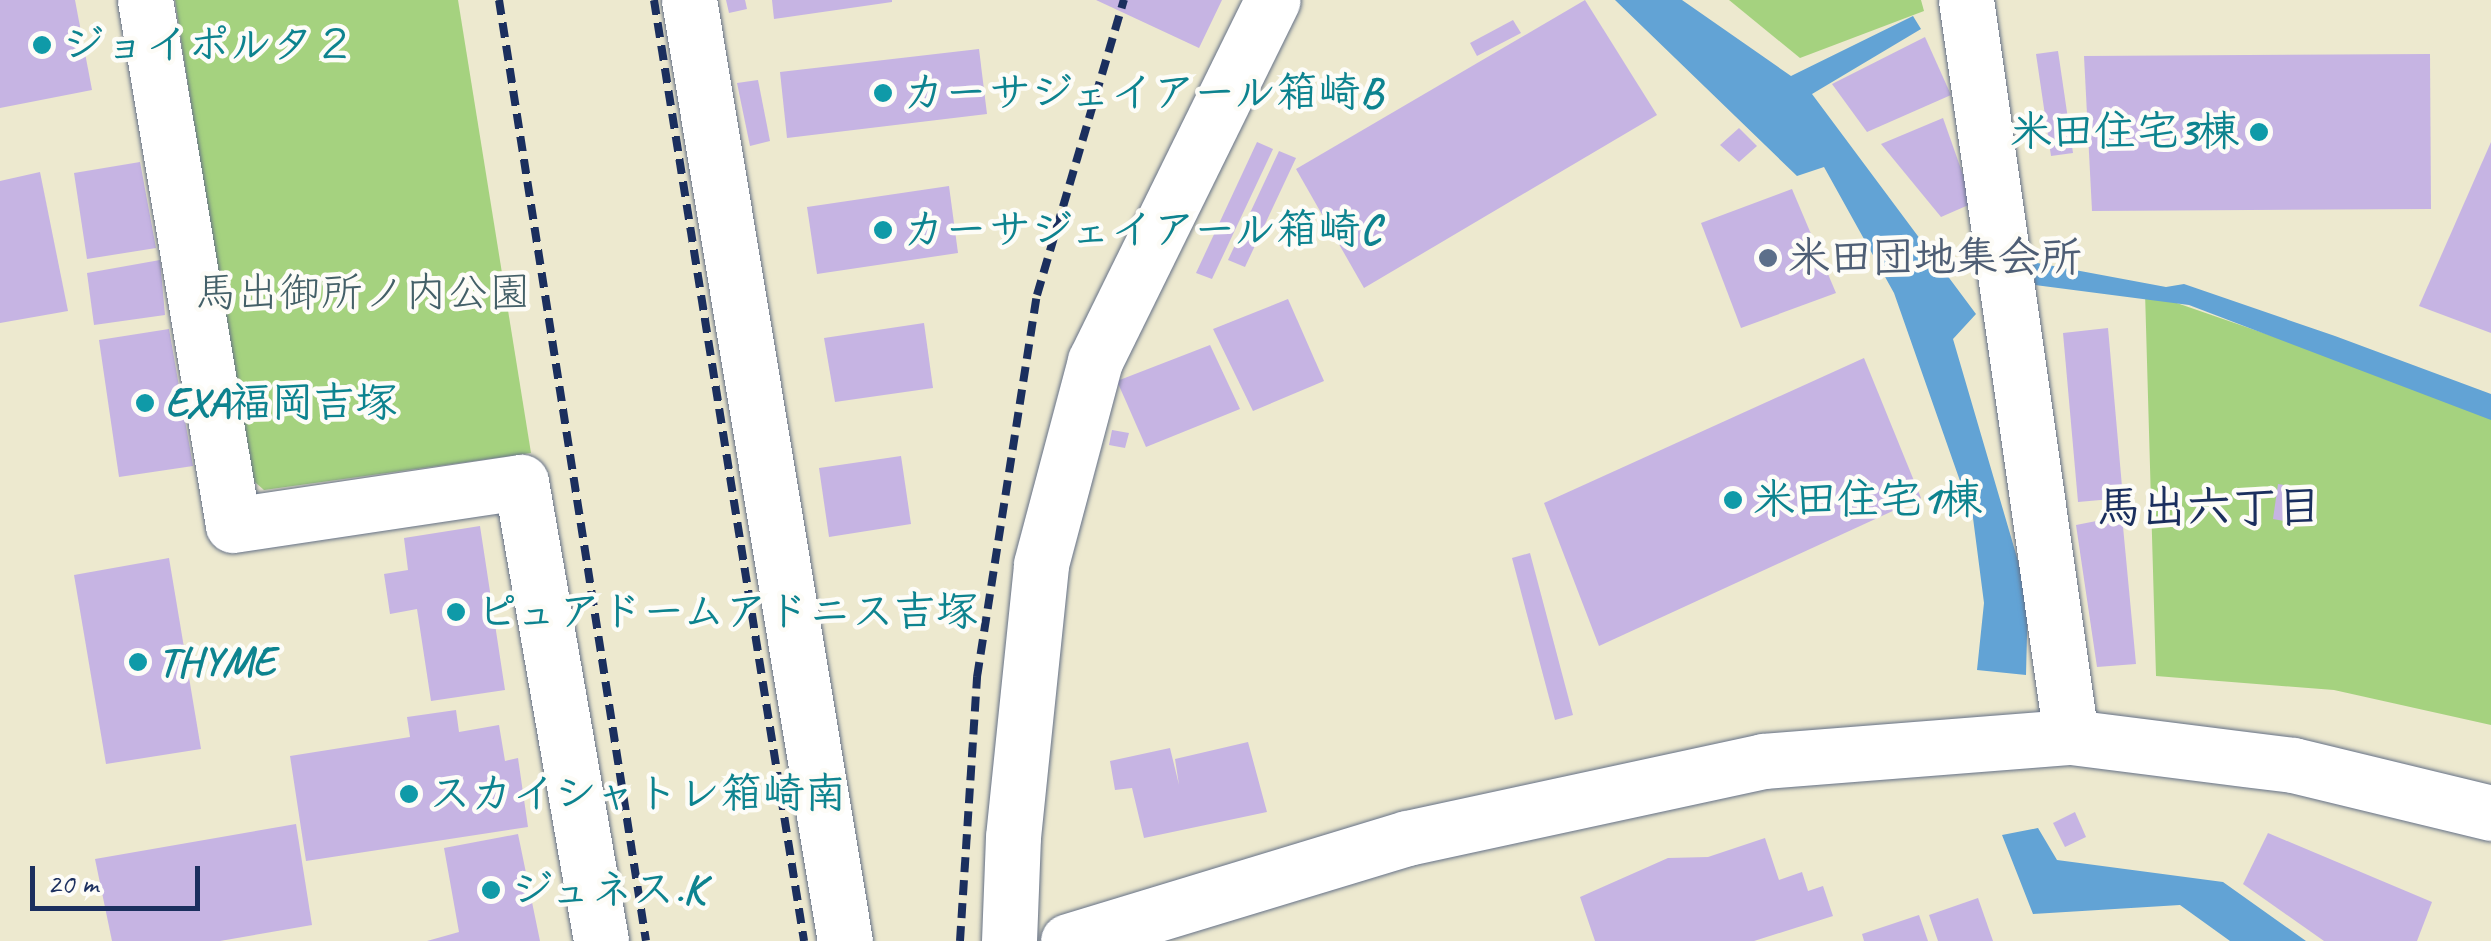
<!DOCTYPE html>
<meta charset="utf-8">
<style>
body{margin:0}
#map{position:relative;width:2491px;height:941px;overflow:hidden;background:#ede9cf;font-family:Caveat,"Klee One",sans-serif}
div>[style]{position:absolute}
[style*='--x']{left:calc(var(--x)*1px);top:calc(var(--y)*1px);width:calc(var(--w)*1px);rotate:calc(var(--a)*1deg)}
.green>*{inset:0;background:#a5d27f}
.water>*{inset:0;background:#62a3d5}
.building>*{inset:0;background:#c6b4e3}
.roads{filter:drop-shadow(0 0 2px #647086) drop-shadow(0 0 2px #647086)}
.minor>*{height:55px;margin:-27.5px;padding:0 27.5px;transform-origin:27.5px;border-radius:27.5px;background:#fff}
.rail>*{height:8px;margin-top:-4px;transform-origin:0;background:repeating-linear-gradient(90deg,#1b2f5e 0 15px,transparent 0 23px)}
.dots>*{width:28px;height:28px;translate:-50% -50%;box-sizing:border-box;border:5px solid #fdfcf7;border-radius:50%}
span{translate:-50% -50%;white-space:nowrap;text-align:center;line-height:1.15;-webkit-text-stroke:9px #fdfcf7;paint-order:stroke}
.culture-label{font-size:42px;color:#0d838f;font-weight:700}
.left{translate:0 -50%;text-align:left}
.right{translate:-100% -50%;text-align:right}
.service-label{font-size:42px;color:#4e5e75;font-weight:700}
.park-label{font-size:42px;color:#446068}
.neighbourhood-label{font-size:45px;color:#1b2f5e;font-weight:700}
.scale{position:absolute;left:30px;top:866px;width:170px;height:45px;box-sizing:border-box;border:5px solid #1b2f5e;border-top:0;padding-left:12px;font-size:30px;line-height:35px;white-space:nowrap;color:#1b2f5e;-webkit-text-stroke:8px #fdfcf7;paint-order:stroke}
</style>
<div id="map">
<div class="green">
<div style="clip-path:polygon(175px 0,458px 0,531px 453px,264px 490px,248px 476px)"></div>
<div style="clip-path:polygon(1729px 0,1921px 0,1924px 11px,1800px 58px)"></div>
<div style="clip-path:polygon(2145px 292px,2491px 412px,2491px 725px,2334px 690px,2156px 676px)"></div>
</div>
<div class="water">
<div style="clip-path:polygon(1615px 0,1682px 0,1791px 76px,1913px 16px,1921px 29px,1812px 94px,1976px 314px,1953px 339px,2028px 595px,2026px 675px,1977px 670px,1984px 603px,1973px 518px,1894px 293px,1824px 167px,1797px 176px)"></div>
<div style="clip-path:polygon(2032px 262px,2166px 287px,2184px 284px,2335px 336px,2491px 394px,2491px 420px,2189px 305px,2035px 285px)"></div>
<div style="clip-path:polygon(2038px 828px,2057px 860px,2223px 882px,2306px 941px,2230px 941px,2180px 905px,2033px 914px,2002px 835px)"></div>
</div>
<div class="building">
<div style="clip-path:polygon(0 0,75px 0,92px 90px,0 108px)"></div>
<div style="clip-path:polygon(726px 0,745px 0,747px 9px,729px 13px)"></div>
<div style="clip-path:polygon(772px 0,892px 0,892px 2px,774px 19px)"></div>
<div style="clip-path:polygon(1096px 0,1222px 0,1199px 48px)"></div>
<div style="clip-path:polygon(1585px 0,1657px 115px,1364px 288px,1296px 169px)"></div>
<div style="clip-path:polygon(1513px 20px,1521px 33px,1477px 56px,1470px 43px)"></div>
<div style="clip-path:polygon(1925px 37px,1951px 95px,1867px 132px,1832px 84px)"></div>
<div style="clip-path:polygon(979px 49px,987px 114px,787px 138px,780px 72px)"></div>
<div style="clip-path:polygon(2058px 51px,2073px 153px,2051px 156px,2036px 54px)"></div>
<div style="clip-path:polygon(2430px 54px,2431px 209px,2092px 211px,2084px 56px)"></div>
<div style="clip-path:polygon(758px 80px,770px 141px,750px 146px,737px 83px)"></div>
<div style="clip-path:polygon(1943px 118px,1973px 203px,1941px 217px,1881px 144px)"></div>
<div style="clip-path:polygon(1739px 128px,1757px 146px,1739px 162px,1720px 145px)"></div>
<div style="clip-path:polygon(1257px 142px,1273px 149px,1212px 279px,1196px 273px)"></div>
<div style="clip-path:polygon(2491px 142px,2491px 333px,2419px 306px)"></div>
<div style="clip-path:polygon(1279px 151px,1296px 158px,1245px 267px,1228px 260px)"></div>
<div style="clip-path:polygon(140px 162px,156px 248px,87px 259px,74px 173px)"></div>
<div style="clip-path:polygon(40px 172px,68px 311px,0 323px,0 181px)"></div>
<div style="clip-path:polygon(949px 186px,958px 253px,817px 274px,807px 207px)"></div>
<div style="clip-path:polygon(1792px 189px,1836px 293px,1741px 328px,1701px 223px)"></div>
<div style="clip-path:polygon(160px 260px,165px 315px,94px 325px,87px 273px)"></div>
<div style="clip-path:polygon(1288px 299px,1324px 381px,1253px 411px,1213px 329px)"></div>
<div style="clip-path:polygon(924px 323px,933px 388px,835px 402px,824px 338px)"></div>
<div style="clip-path:polygon(2108px 328px,2123px 498px,2078px 502px,2063px 333px)"></div>
<div style="clip-path:polygon(169px 329px,193px 466px,119px 477px,99px 340px)"></div>
<div style="clip-path:polygon(1210px 345px,1240px 409px,1146px 447px,1117px 381px)"></div>
<div style="clip-path:polygon(1864px 358px,1921px 498px,1599px 646px,1544px 503px)"></div>
<div style="clip-path:polygon(1112px 430px,1129px 433px,1125px 448px,1109px 445px)"></div>
<div style="clip-path:polygon(901px 456px,911px 524px,829px 537px,819px 468px)"></div>
<div style="clip-path:polygon(2278px 484px,2296px 487px,2290px 522px,2273px 519px)"></div>
<div style="clip-path:polygon(2122px 516px,2136px 664px,2097px 667px,2076px 525px)"></div>
<div style="clip-path:polygon(480px 526px,505px 690px,431px 701px,417px 609px,390px 614px,384px 574px,408px 570px,404px 538px)"></div>
<div style="clip-path:polygon(1530px 553px,1573px 715px,1555px 720px,1512px 558px)"></div>
<div style="clip-path:polygon(169px 558px,201px 749px,106px 764px,74px 575px)"></div>
<div style="clip-path:polygon(456px 710px,459px 732px,499px 725px,505px 761px,518px 758px,528px 827px,306px 861px,290px 756px,410px 737px,407px 717px)"></div>
<div style="clip-path:polygon(1248px 742px,1267px 812px,1144px 838px,1132px 788px,1115px 790px,1110px 761px,1170px 748px,1179px 785px,1175px 759px)"></div>
<div style="clip-path:polygon(2075px 812px,2086px 837px,2065px 847px,2053px 823px)"></div>
<div style="clip-path:polygon(296px 824px,312px 925px,220px 941px,112px 941px,95px 859px)"></div>
<div style="clip-path:polygon(2268px 833px,2432px 902px,2417px 941px,2324px 941px,2243px 884px)"></div>
<div style="clip-path:polygon(518px 834px,540px 941px,427px 941px,459px 932px,444px 848px)"></div>
<div style="clip-path:polygon(1765px 838px,1779px 880px,1802px 872px,1808px 891px,1823px 886px,1833px 916px,1754px 941px,1595px 941px,1580px 897px,1668px 858px,1708px 857px)"></div>
<div style="clip-path:polygon(1978px 898px,1993px 941px,1938px 941px,1929px 915px)"></div>
<div style="clip-path:polygon(1919px 915px,1928px 941px,1864px 941px,1862px 934px)"></div>
</div>
<div class="roads">
<div class="minor">
<div style="--x:145;--y:0;--w:532;--a:80.48"></div>
<div style="--x:233;--y:525;--w:291;--a:-8.5"></div>
<div style="--x:521;--y:482;--w:466;--a:80.1"></div>
<div style="--x:689;--y:0;--w:954;--a:80.59"></div>
<div style="--x:1966;--y:0;--w:744;--a:81.89"></div>
<div style="--x:1009;--y:941;--w:104;--a:-87.8"></div>
<div style="--x:1013;--y:837;--w:274;--a:-84.1"></div>
<div style="--x:1041;--y:564;--w:210;--a:-75.1"></div>
<div style="--x:1095;--y:361;--w:402;--a:-63.8"></div>
<div style="--x:1068;--y:941;--w:354;--a:-16.9"></div>
<div style="--x:1407;--y:838;--w:364;--a:-12.2"></div>
<div style="--x:1763;--y:761;--w:309;--a:-4.5"></div>
<div style="--x:2071;--y:737;--w:224;--a:7.2"></div>
<div style="--x:2293;--y:765;--w:204;--a:13.6"></div>
</div>
</div>
<div class="rail">
<div style="--x:499;--y:0;--w:952;--a:81.12"></div>
<div style="--x:654;--y:0;--w:953;--a:80.94"></div>
<div style="--x:960;--y:941;--w:265;--a:-86.3"></div>
<div style="--x:977;--y:677;--w:387;--a:-81.1"></div>
<div style="--x:1037;--y:295;--w:308;--a:-73.6"></div>
</div>
<div class="dots">
<div style="left:42px;top:45px;background:#0f9aa8"></div>
<div style="left:883px;top:93px;background:#0f9aa8"></div>
<div style="left:2259px;top:132px;background:#0f9aa8"></div>
<div style="left:883px;top:230px;background:#0f9aa8"></div>
<div style="left:1768px;top:258px;background:#5c6f8a"></div>
<div style="left:145px;top:403px;background:#0f9aa8"></div>
<div style="left:1733px;top:500px;background:#0f9aa8"></div>
<div style="left:456px;top:612px;background:#0f9aa8"></div>
<div style="left:138px;top:662px;background:#0f9aa8"></div>
<div style="left:409px;top:794px;background:#0f9aa8"></div>
<div style="left:491px;top:890px;background:#0f9aa8"></div>
</div>
<div class="culture-label">
<span class="left" style="left:62px;top:45px">ジョイポルタ２</span>
<span class="left" style="left:903px;top:93px">カーサジェイアール箱崎B</span>
<span class="right" style="left:2239px;top:132px">米田住宅3棟</span>
<span class="left" style="left:903px;top:230px">カーサジェイアール箱崎C</span>
<span class="left" style="left:165px;top:403px">EXA福岡吉塚</span>
<span class="left" style="left:1753px;top:500px">米田住宅1棟</span>
<span class="left" style="left:476px;top:612px">ピュアドームアドニス吉塚</span>
<span class="left" style="left:158px;top:662px">THYME</span>
<span class="left" style="left:429px;top:794px">スカイシャトレ箱崎南</span>
<span class="left" style="left:511px;top:890px">ジュネス.K</span>
</div>
<div class="service-label">
<span class="left" style="left:1788px;top:258px">米田団地集会所</span>
</div>
<div class="park-label">
<span style="left:363px;top:293px">馬出御所ノ内公園</span>
</div>
<div class="neighbourhood-label">
<span style="left:2209px;top:508px">馬出六丁目</span>
</div>
<div class="scale">20 m</div>
</div>
